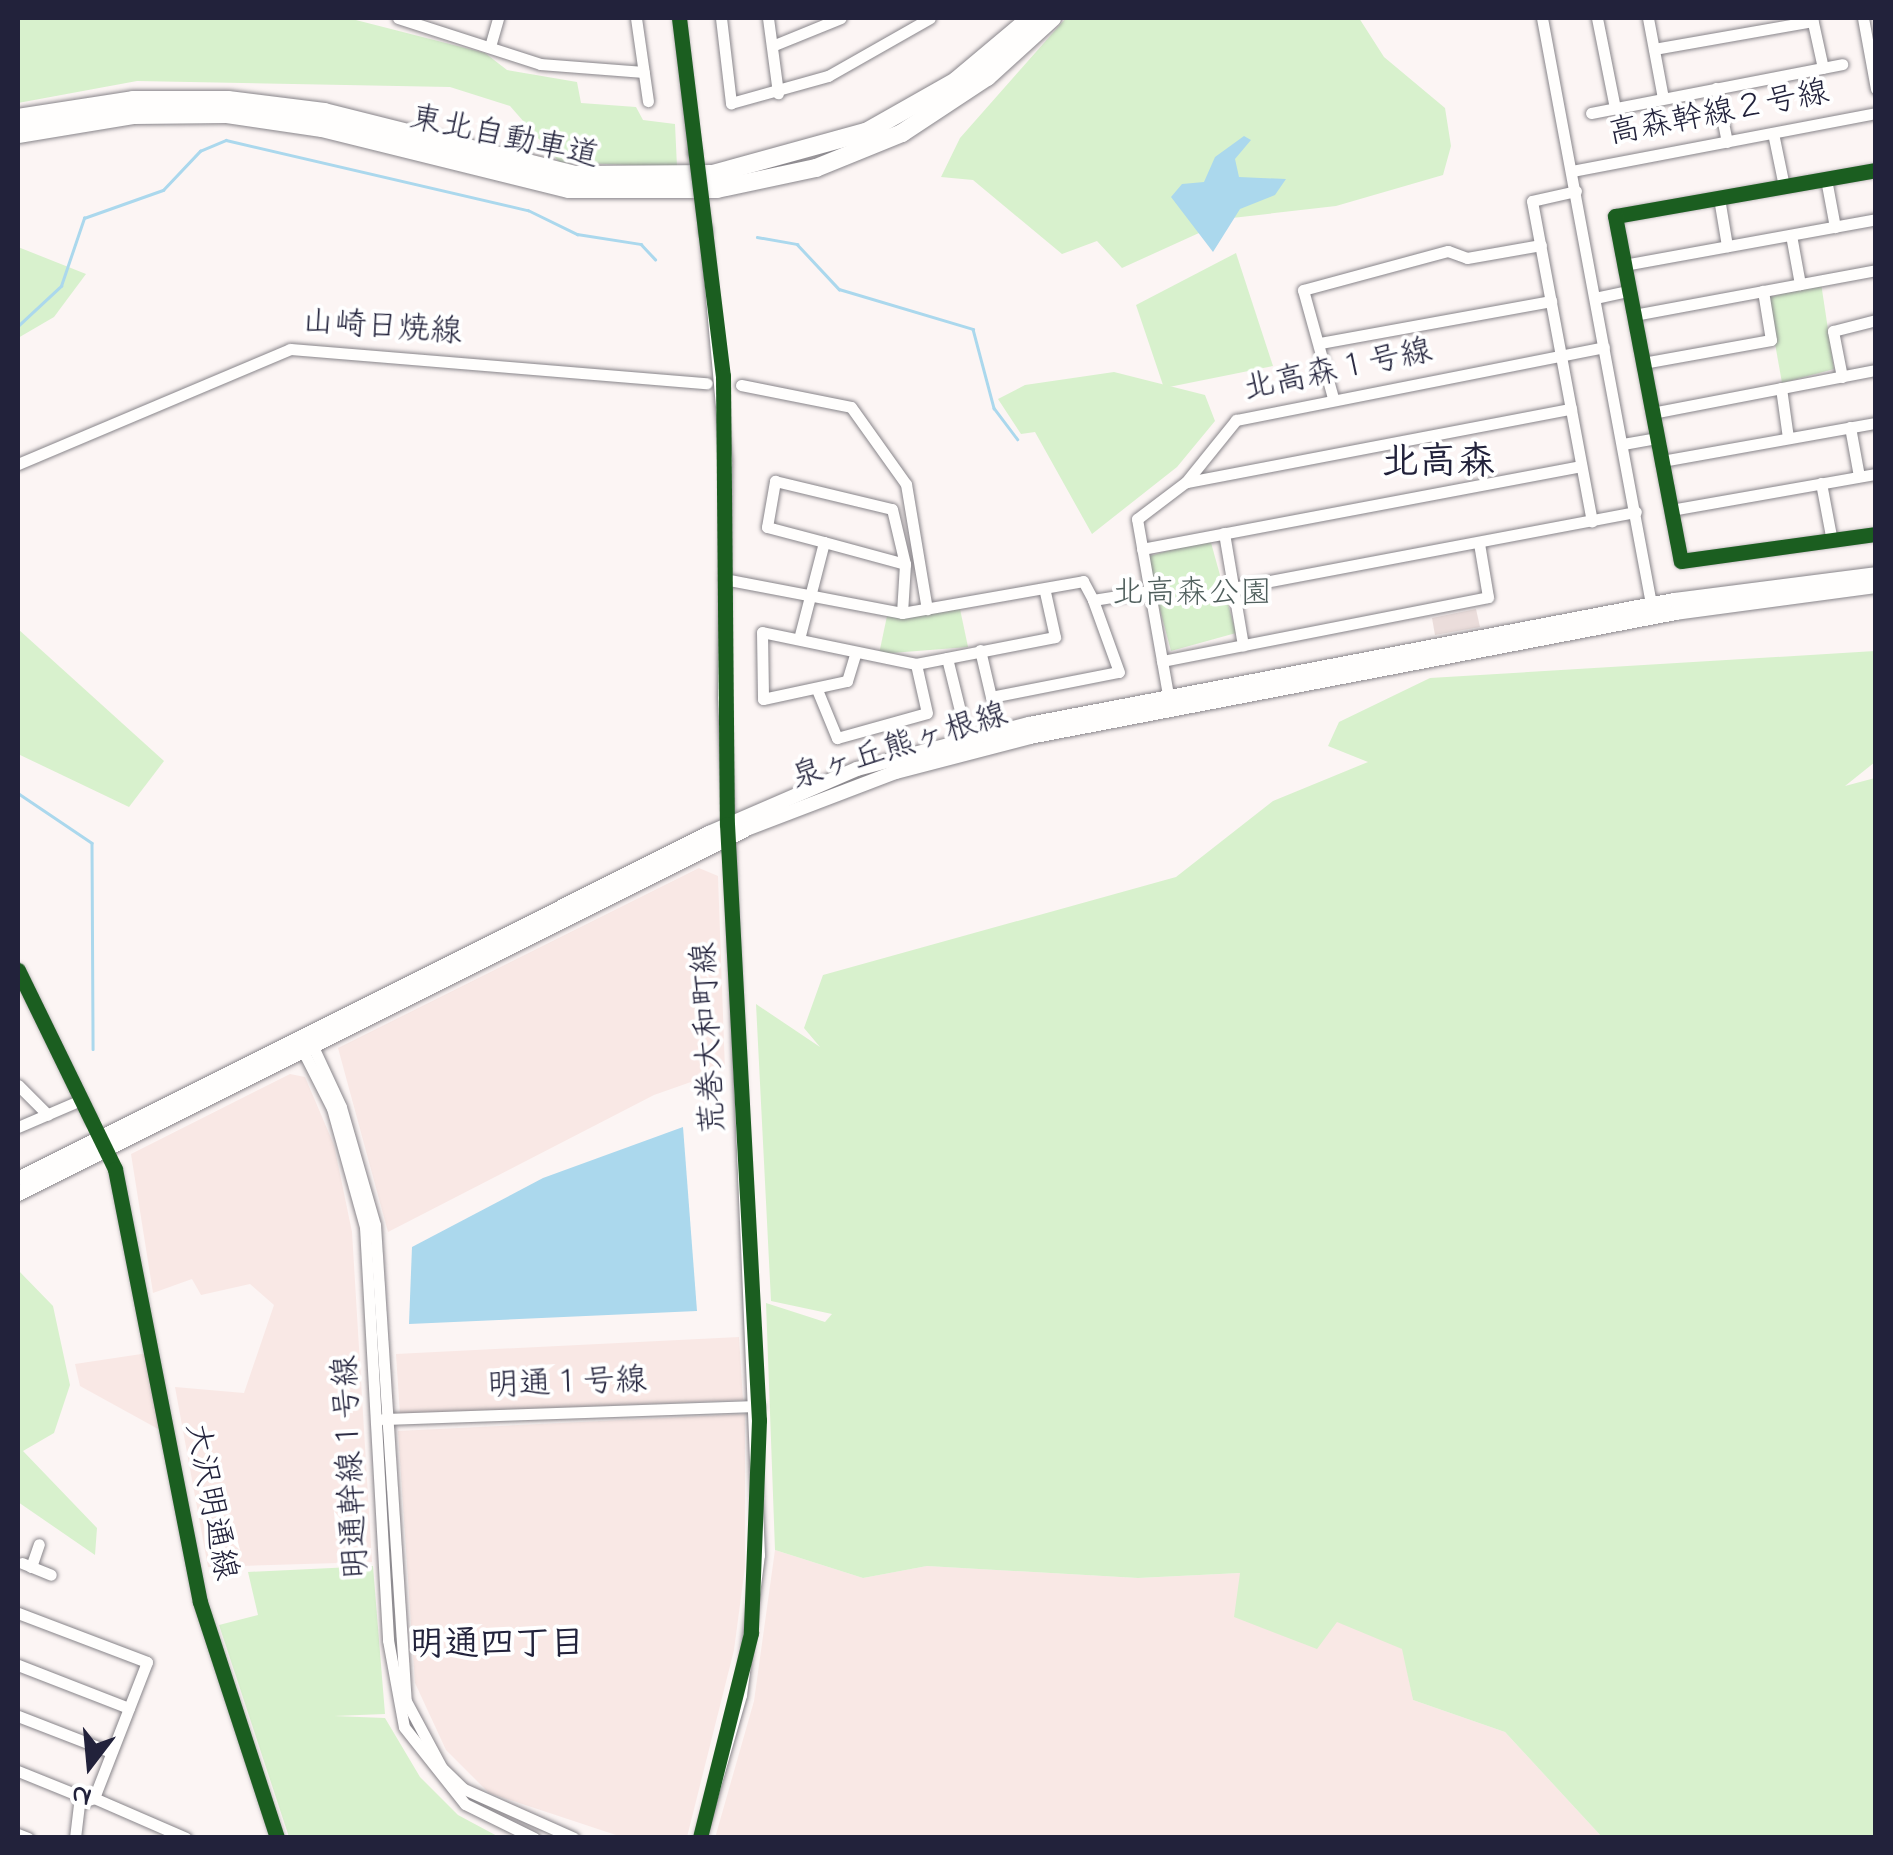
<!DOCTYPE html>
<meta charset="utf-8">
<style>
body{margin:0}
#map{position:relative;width:1893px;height:1855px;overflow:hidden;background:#fcf5f4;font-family:"Indie Flower","Klee One",sans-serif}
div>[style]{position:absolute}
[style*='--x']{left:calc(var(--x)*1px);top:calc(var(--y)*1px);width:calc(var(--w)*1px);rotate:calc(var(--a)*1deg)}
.built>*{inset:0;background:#f9e8e5}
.green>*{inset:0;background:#d8f1cd}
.water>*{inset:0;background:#abd8ed}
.stream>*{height:2.5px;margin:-1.25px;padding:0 1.25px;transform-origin:1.25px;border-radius:1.25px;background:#abd8ed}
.building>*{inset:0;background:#ebdddb}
.roads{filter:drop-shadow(0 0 2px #88858a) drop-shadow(0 0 2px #88858a)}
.minor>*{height:11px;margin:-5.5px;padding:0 5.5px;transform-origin:5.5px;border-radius:5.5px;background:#fffefd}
.major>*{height:14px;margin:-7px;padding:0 7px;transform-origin:7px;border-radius:7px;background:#fffefd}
.highway>*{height:18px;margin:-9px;padding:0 9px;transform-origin:9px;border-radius:9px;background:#fffefd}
.bridges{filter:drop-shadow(0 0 2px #88858a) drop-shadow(0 0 2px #88858a)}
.minor-bridge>*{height:11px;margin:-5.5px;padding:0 5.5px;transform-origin:5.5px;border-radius:5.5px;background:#fffefd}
.cycleway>*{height:15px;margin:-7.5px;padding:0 7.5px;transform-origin:7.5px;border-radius:7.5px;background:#1b5e20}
span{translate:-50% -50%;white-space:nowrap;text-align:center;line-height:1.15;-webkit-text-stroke:8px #fff;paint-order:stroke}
.street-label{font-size:32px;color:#22223b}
.park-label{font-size:32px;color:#505f5d}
.neighbourhood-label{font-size:35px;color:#22223b;font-weight:700}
.quarter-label{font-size:38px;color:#22223b;font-weight:700}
.frame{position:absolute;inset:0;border:20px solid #22223b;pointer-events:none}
.north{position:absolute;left:40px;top:1715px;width:100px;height:100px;-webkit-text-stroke:8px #fff;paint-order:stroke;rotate:196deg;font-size:28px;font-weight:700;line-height:40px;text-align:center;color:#22223b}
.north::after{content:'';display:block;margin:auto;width:35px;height:45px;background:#22223b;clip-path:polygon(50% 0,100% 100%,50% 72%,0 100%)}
</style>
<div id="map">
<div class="built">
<div style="clip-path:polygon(699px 868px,718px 876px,725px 1070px,654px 1095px,388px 1232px,338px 1048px)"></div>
<div style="clip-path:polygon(290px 1074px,305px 1077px,334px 1145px,352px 1232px,372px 1562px,208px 1567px,175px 1387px,244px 1393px,274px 1305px,250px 1284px,201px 1295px,192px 1279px,153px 1293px,131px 1154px)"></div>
<div style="clip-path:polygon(739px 1337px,743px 1400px,400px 1414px,396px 1354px)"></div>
<div style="clip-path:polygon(148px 1353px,160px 1430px,80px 1386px,75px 1364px)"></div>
<div style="clip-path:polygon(745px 1414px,745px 1567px,734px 1650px,687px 1837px,622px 1837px,489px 1793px,446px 1750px,415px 1683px,398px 1431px)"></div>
<div style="clip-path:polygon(775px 1550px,863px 1578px,927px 1566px,1138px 1578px,1241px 1573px,1403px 1649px,1413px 1700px,1505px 1732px,1602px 1837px,715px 1838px,754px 1701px)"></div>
</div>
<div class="green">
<div style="clip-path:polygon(18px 18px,348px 18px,485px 53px,507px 70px,577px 82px,581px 103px,636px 107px,643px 120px,675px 124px,677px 167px,559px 162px,510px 106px,450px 87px,137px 81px,18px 103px)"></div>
<div style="clip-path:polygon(1066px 18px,1359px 18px,1384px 57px,1445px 108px,1451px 146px,1443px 175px,1336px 206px,1232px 218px,1122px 268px,1097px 241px,1062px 254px,973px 180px,941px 177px,960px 138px)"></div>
<div style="clip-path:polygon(18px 247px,86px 274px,54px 317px,18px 338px)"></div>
<div style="clip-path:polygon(1236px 253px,1273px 366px,1164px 388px,1136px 305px)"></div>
<div style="clip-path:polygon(1821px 283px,1834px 369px,1782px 383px,1767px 298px)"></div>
<div style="clip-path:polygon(1114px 372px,1205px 395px,1215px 421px,1177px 467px,1092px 534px,1035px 432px,1021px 434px,998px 399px,1025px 385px)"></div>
<div style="clip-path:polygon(1210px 539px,1236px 633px,1171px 651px,1146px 557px)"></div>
<div style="clip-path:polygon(960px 609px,968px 647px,879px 654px,887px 616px)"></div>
<div style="clip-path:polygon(18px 629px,164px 761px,129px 807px,18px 754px)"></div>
<div style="clip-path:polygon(1875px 651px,1875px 762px,1845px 786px,1875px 778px,1875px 1837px,1602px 1837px,1505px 1732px,1413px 1700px,1402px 1649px,1337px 1622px,1317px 1649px,1234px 1617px,1240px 1573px,1138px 1578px,927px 1566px,863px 1578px,775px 1550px,766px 1303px,825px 1322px,832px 1314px,771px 1301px,756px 1004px,820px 1047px,804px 1028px,823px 975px,1176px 877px,1273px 801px,1368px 762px,1328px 746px,1339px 722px,1430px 678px)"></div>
<div style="clip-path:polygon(18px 1270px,53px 1306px,70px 1385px,54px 1433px,23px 1451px,97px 1528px,95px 1555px,18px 1502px)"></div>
<div style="clip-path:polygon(373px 1566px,385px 1714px,334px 1716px,385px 1718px,420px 1777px,458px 1815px,499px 1837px,289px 1837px,219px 1625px,258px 1615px,248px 1572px)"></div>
</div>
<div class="water">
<div style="clip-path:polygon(1244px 136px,1251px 140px,1235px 159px,1239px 177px,1286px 179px,1275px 195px,1240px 209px,1213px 252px,1171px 197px,1182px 184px,1204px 182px,1215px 157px)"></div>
<div style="clip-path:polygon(683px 1127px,697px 1311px,409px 1324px,412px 1247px,543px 1178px)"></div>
</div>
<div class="stream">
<div style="--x:757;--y:237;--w:41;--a:9.9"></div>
<div style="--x:797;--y:244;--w:62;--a:47"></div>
<div style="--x:839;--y:289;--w:140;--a:16.6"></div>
<div style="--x:973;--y:329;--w:82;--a:75.1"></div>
<div style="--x:994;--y:408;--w:39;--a:53"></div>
<div style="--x:18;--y:326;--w:59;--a:-42.9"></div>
<div style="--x:61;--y:286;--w:72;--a:-71.3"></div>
<div style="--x:84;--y:218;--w:84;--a:-19.5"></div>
<div style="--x:163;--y:190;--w:54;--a:-46.5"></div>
<div style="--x:200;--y:151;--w:28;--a:-23"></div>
<div style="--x:226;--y:140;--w:310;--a:13.1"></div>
<div style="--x:528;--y:210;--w:55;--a:26.1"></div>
<div style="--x:577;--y:234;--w:65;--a:8.9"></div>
<div style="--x:641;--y:244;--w:21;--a:47"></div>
<div style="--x:18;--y:793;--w:89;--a:34"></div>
<div style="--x:92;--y:843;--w:206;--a:89.7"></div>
</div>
<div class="building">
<div style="clip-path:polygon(1476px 609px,1480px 627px,1435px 635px,1432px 618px)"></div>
</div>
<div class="roads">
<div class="minor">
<div style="--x:398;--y:18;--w:149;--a:17.9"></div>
<div style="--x:540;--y:64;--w:104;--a:4.4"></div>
<div style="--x:636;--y:18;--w:84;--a:81.8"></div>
<div style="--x:679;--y:18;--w:135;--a:83.6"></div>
<div style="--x:721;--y:18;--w:86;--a:83.3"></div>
<div style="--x:731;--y:103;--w:101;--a:-15.6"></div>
<div style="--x:828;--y:76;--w:117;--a:-29.6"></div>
<div style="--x:768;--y:18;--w:76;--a:82.4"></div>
<div style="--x:1542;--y:18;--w:601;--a:79.46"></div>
<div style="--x:1597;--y:18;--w:92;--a:78.7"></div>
<div style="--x:1648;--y:18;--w:81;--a:79.4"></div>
<div style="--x:1812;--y:18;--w:51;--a:77.6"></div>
<div style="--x:1863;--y:18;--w:72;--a:79.6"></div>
<div style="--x:491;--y:43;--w:26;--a:-74"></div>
<div style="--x:772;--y:46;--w:74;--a:-22.1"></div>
<div style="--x:1654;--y:49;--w:161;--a:-10"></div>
<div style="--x:1716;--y:88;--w:55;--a:78.5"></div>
<div style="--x:1591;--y:113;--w:256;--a:-11"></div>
<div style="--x:1773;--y:133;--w:54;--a:78.3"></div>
<div style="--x:1876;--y:170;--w:265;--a:170"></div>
<div style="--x:1615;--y:216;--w:351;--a:79.2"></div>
<div style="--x:1681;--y:561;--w:197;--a:-7.9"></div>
<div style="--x:1572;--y:171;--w:309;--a:-10.8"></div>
<div style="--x:1826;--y:179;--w:49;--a:79.4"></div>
<div style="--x:1576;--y:191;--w:45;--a:167.2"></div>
<div style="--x:1532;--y:201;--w:326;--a:79.4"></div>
<div style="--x:1719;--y:198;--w:49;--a:80.5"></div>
<div style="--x:1791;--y:235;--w:50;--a:79.6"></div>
<div style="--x:1624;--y:265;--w:256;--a:-10.3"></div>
<div style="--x:1595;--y:298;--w:35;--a:-12"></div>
<div style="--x:1634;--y:315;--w:246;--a:-10.5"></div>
<div style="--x:1320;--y:343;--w:235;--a:-10.3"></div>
<div style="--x:1643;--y:363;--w:130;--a:-10.2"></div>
<div style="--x:1771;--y:340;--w:50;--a:-99.3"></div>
<div style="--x:1842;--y:377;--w:47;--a:-101.1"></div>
<div style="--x:1833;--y:331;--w:44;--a:-14.3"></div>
<div style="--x:741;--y:385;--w:112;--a:11.3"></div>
<div style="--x:851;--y:407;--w:95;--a:54.5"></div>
<div style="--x:906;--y:484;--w:127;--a:80.5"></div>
<div style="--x:1781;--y:388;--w:50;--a:82"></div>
<div style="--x:1333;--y:398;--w:112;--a:-105.5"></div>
<div style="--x:1303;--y:290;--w:150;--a:-15.1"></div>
<div style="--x:1448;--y:251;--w:20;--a:20"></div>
<div style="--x:1467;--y:258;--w:75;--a:-10"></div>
<div style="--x:1652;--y:413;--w:228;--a:-10.9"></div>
<div style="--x:1850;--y:427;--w:50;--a:79.6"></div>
<div style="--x:1623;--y:444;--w:35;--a:-10"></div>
<div style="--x:1662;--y:461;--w:217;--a:-10.1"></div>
<div style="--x:18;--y:464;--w:295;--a:-22.9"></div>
<div style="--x:290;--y:349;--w:418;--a:4.7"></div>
<div style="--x:1187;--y:482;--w:391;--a:-10.8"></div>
<div style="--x:1821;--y:483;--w:54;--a:79.3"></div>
<div style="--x:1671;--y:510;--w:208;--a:-10"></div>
<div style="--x:1224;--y:533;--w:114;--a:80.4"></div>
<div style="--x:824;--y:542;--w:84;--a:15.2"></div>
<div style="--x:1142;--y:549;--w:447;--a:-10.7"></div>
<div style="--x:724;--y:579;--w:181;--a:10.8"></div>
<div style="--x:1233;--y:588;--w:410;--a:-10.7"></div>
<div style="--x:799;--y:639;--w:100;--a:-75.5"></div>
<div style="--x:824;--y:542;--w:59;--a:-165.3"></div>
<div style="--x:767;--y:527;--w:47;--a:-80.1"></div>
<div style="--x:775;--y:481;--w:120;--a:13.5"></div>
<div style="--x:892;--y:509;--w:57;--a:76.7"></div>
<div style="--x:905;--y:564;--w:49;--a:93.5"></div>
<div style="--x:902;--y:613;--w:184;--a:-10"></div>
<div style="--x:1083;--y:581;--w:21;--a:62"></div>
<div style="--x:1093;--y:600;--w:57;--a:-9.1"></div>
<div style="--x:980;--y:650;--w:48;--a:76.8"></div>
<div style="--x:991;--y:697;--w:130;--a:-11.1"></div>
<div style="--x:1119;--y:672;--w:77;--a:-109.9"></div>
<div style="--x:1162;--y:661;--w:332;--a:-11.1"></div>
<div style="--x:1488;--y:597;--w:55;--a:-99.5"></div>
<div style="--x:916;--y:664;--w:32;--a:-11"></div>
<div style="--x:818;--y:692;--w:50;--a:67.6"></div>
<div style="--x:837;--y:738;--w:93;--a:-15.5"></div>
<div style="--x:927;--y:713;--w:50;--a:-102.7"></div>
<div style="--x:916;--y:664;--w:157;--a:-168.3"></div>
<div style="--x:762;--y:632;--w:67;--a:89.1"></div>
<div style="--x:763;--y:699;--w:86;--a:-12.1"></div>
<div style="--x:847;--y:681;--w:28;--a:-73"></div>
<div style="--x:1170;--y:706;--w:190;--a:-100"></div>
<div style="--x:1137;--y:519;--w:61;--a:-37.1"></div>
<div style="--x:1186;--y:482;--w:80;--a:-51.1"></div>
<div style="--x:1236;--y:420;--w:375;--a:-11.2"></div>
<div style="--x:967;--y:739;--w:83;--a:-103.9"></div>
<div style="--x:947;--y:658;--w:110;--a:-11"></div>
<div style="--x:1055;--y:637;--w:46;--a:-102.5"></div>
<div style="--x:18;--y:970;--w:167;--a:64"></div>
<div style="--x:309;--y:1038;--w:76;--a:65.1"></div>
<div style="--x:341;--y:1107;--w:123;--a:73.9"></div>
<div style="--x:375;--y:1225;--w:477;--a:86.3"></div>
<div style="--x:406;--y:1701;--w:76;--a:61.8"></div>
<div style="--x:442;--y:1768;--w:30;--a:44"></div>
<div style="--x:464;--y:1789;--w:120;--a:24"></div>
<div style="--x:301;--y:1047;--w:68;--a:63.1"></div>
<div style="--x:332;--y:1108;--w:123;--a:74.5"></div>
<div style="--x:365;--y:1227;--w:414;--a:86.8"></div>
<div style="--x:388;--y:1640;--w:88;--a:79.6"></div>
<div style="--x:404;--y:1727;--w:98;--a:51.6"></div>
<div style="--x:465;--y:1804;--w:77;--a:26.2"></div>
<div style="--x:18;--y:1085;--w:42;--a:45"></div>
<div style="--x:18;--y:1127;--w:69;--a:-23.2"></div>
<div style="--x:115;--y:1169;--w:441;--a:78.9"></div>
<div style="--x:200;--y:1602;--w:248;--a:71.9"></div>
<div style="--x:383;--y:1419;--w:375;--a:-2"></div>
<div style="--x:22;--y:1563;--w:31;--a:22"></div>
<div style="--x:31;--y:1567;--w:24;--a:-71"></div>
<div style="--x:18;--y:1613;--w:138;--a:20.8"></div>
<div style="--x:147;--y:1662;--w:146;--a:111.3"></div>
<div style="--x:94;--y:1798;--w:12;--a:160"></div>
<div style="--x:18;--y:1665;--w:119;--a:21.2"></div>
<div style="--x:18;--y:1716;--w:100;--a:21.2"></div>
<div style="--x:18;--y:1771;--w:67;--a:22"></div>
<div style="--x:80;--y:1796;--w:42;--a:96.8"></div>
<div style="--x:94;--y:1798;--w:100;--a:23.5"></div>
<div style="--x:18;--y:1834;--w:11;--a:22"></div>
<div style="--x:700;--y:1838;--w:149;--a:-74"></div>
<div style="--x:741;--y:1695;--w:141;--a:-82.7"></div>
<div style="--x:759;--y:1555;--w:859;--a:-92.4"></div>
<div style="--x:723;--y:697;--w:236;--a:-89.3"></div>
<div style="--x:726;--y:461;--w:232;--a:-95.2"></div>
</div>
<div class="major">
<div style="--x:18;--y:1179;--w:773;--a:-26.6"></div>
<div style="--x:709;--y:833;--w:161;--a:-23.4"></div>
<div style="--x:857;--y:769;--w:178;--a:-14.7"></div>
<div style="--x:1029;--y:724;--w:657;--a:-10.88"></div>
<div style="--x:1674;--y:600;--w:204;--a:-7.3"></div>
<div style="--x:18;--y:1194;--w:818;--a:-26.6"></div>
<div style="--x:749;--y:828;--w:157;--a:-20.9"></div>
<div style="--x:896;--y:772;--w:138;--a:-14.6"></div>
<div style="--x:1030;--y:737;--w:658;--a:-10.87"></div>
<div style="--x:1676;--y:613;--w:202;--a:-7.7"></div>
</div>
<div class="highway">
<div style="--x:18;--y:118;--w:116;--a:-8.9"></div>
<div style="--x:133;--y:100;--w:95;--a:0"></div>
<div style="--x:228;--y:100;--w:97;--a:7.1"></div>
<div style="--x:324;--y:112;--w:259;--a:14.1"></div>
<div style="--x:575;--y:175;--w:138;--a:-0.4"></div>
<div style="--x:713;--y:174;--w:159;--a:-15.4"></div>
<div style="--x:866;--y:132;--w:103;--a:-29.5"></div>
<div style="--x:956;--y:81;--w:98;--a:-40"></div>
<div style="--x:18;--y:134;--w:118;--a:-9.3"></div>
<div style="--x:134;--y:115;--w:93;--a:-0.6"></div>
<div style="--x:227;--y:114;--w:96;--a:8.4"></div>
<div style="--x:322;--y:128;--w:254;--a:13.9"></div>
<div style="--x:569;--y:189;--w:148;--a:0"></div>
<div style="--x:717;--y:189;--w:101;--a:-12"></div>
<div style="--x:816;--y:168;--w:93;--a:-22.1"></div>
<div style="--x:902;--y:133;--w:102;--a:-33.4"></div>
<div style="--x:987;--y:77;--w:88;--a:-42.2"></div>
</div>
</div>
<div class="bridges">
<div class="minor-bridge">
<div style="--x:694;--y:152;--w:79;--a:82"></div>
</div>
</div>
<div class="cycleway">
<div style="--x:679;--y:18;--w:361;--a:83"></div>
<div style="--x:723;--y:376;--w:448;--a:89.5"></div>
<div style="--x:727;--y:824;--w:597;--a:86.93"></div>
<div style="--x:759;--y:1420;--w:213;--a:92.2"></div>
<div style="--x:751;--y:1633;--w:211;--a:104"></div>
<div style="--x:1876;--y:170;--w:265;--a:170"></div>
<div style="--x:1615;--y:216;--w:351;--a:79.2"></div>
<div style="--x:1681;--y:561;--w:197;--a:-7.9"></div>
<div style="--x:18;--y:970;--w:221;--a:64"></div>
<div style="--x:115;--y:1169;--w:441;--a:78.9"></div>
<div style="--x:200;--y:1602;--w:248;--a:71.9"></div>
</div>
<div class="street-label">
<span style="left:1719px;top:115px;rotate:-11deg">高森幹線２号線</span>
<span style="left:504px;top:139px;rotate:12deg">東北自動車道</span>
<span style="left:382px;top:329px;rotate:4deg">山崎日焼線</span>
<span style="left:1338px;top:372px;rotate:-12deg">北高森１号線</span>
<span style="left:900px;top:748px;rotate:-17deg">泉ヶ丘熊ヶ根線</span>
<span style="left:711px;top:1038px;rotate:-93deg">荒巻大和町線</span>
<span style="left:567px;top:1385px;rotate:-2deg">明通１号線</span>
<span style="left:353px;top:1467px;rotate:-93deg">明通幹線１号線</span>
<span style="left:209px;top:1502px;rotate:79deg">大沢明通線</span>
</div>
<div class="park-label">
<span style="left:1192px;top:595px">北高森公園</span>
</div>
<div class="neighbourhood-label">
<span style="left:497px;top:1646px">明通四丁目</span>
</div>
<div class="quarter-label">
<span style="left:1438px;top:465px">北高森</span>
</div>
<div class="frame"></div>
<div class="north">N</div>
</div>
